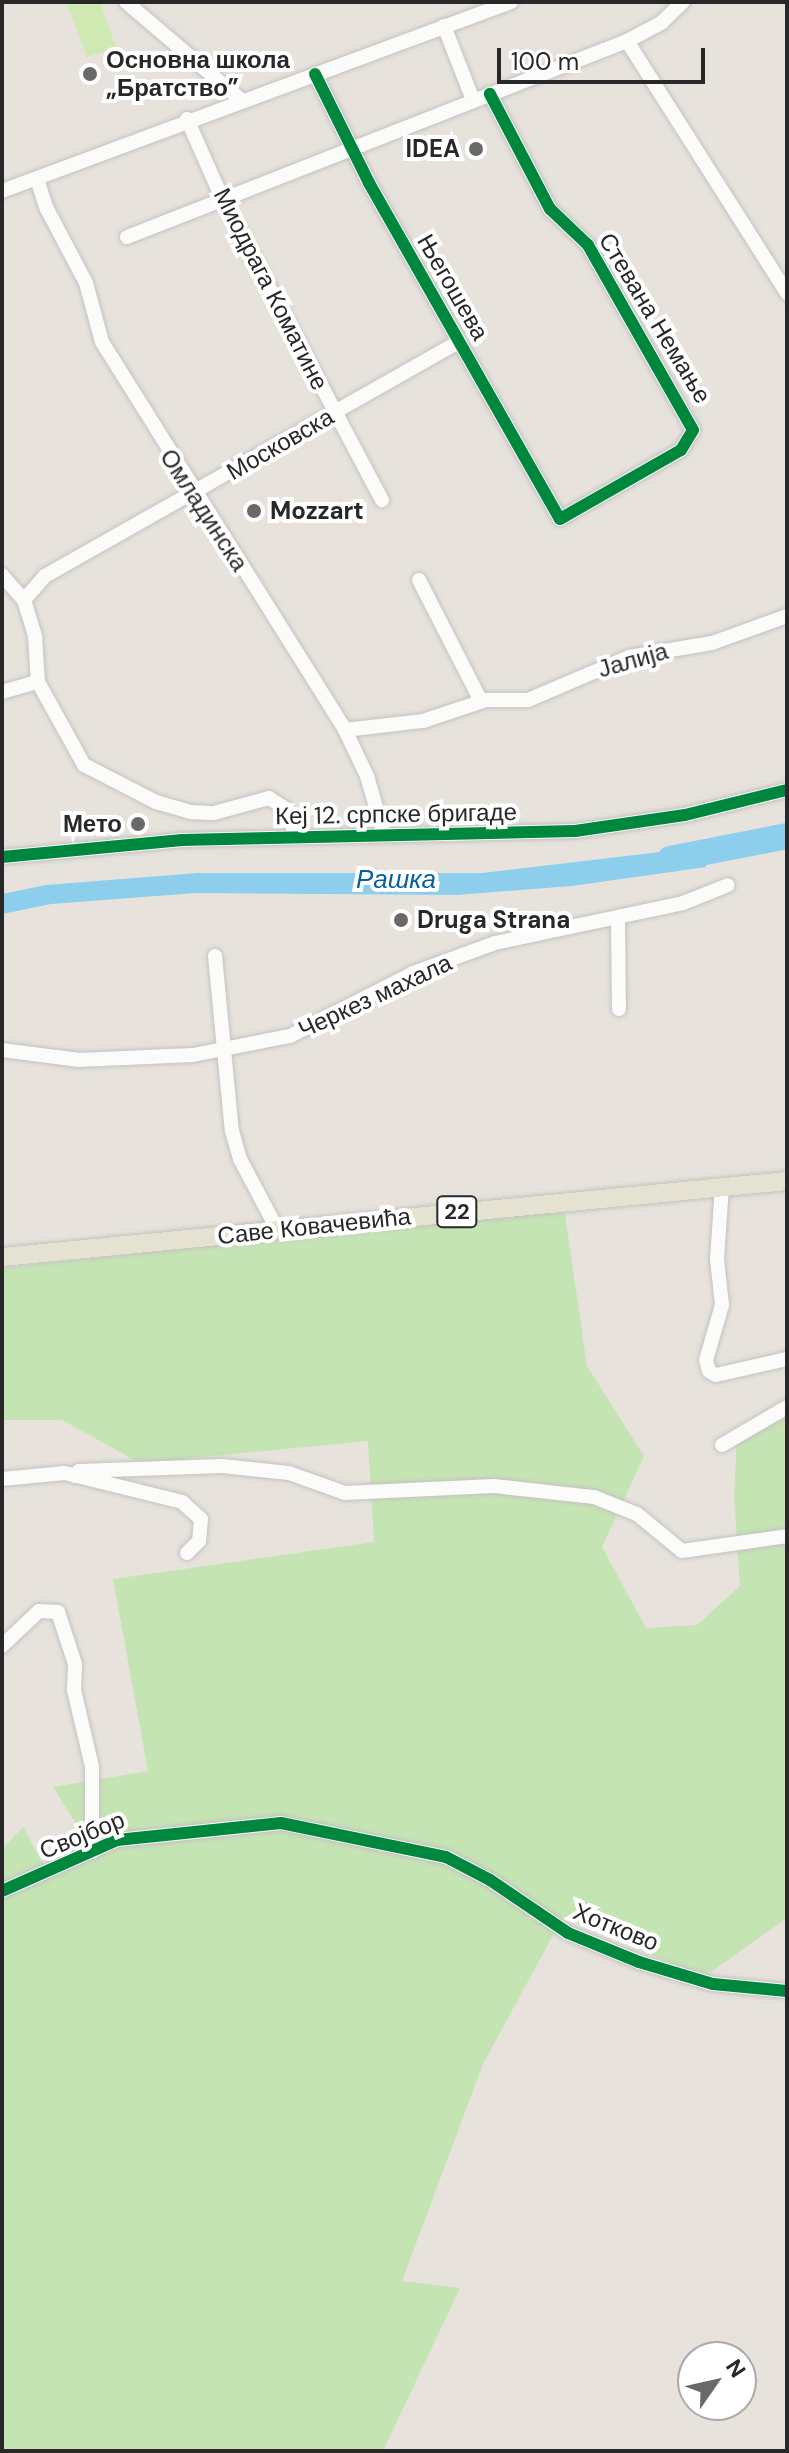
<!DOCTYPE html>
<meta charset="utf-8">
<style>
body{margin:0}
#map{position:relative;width:789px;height:2453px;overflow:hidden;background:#e7e3dc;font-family:"DM Sans",sans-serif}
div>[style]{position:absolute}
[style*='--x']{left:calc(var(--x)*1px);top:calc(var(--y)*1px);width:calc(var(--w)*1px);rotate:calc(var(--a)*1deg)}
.green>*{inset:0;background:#c5e4b3}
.pitch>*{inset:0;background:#d0e8b1}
.water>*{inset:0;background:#8dceec}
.river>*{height:26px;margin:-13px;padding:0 13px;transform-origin:13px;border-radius:13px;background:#8dceec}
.roads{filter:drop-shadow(0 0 2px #c4c2c2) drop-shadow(0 0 2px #c4c2c2)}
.minor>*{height:14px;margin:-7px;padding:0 7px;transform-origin:7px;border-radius:7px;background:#fbfbfa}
.major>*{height:18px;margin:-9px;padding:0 9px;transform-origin:9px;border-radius:9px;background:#e6e2d1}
.cycleway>*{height:12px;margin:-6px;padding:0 6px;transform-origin:6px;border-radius:6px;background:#00873e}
.dots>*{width:22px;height:22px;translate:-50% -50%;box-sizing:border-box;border:4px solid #fff;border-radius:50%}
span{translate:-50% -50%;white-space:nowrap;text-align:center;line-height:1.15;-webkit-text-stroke:8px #fff;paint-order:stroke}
.shield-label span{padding:2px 6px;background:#fff;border:2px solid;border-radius:6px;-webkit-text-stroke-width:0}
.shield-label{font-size:22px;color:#282828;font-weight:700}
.poi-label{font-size:24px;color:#282828;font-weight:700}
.left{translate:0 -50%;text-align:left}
.right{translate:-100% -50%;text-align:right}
.street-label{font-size:24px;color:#282828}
.water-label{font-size:26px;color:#07609c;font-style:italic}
.frame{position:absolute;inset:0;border:4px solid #282828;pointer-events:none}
.north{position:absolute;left:677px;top:2341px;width:80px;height:80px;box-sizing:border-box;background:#fff;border:2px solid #a9a9a9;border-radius:50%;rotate:56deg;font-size:22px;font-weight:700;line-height:32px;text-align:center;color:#282828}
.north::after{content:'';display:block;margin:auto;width:28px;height:36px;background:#6b6967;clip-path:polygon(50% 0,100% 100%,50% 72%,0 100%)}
.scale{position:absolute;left:497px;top:48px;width:208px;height:36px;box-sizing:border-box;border:4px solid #282828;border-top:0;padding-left:10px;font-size:24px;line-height:28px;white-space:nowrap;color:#282828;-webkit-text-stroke:6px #fff;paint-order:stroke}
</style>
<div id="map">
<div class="green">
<div style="clip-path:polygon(564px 1207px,587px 1366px,644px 1456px,602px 1547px,646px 1628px,697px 1625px,740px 1586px,734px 1498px,737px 1433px,787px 1418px,787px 1918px,704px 1977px,563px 1917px,483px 2064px,402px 2281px,460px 2288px,383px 2451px,2px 2451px,2px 1849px,23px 1827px,46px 1869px,89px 1845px,53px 1787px,148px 1771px,113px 1579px,374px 1542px,368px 1441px,140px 1463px,62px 1420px,2px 1420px,2px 1268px)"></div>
</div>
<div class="pitch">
<div style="clip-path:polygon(74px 2px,100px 2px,116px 47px,87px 57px,67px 5px)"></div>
</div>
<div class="water">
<div style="clip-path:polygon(702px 847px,706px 867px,572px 886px,456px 895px,196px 893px,51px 904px,2px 914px,2px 894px,46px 885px,198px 873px,482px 873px)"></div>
</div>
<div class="river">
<div style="--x:670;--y:859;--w:119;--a:-11.1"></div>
</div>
<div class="roads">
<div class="minor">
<div style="--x:126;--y:2;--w:151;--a:40.4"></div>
<div style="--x:444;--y:26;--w:79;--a:68.6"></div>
<div style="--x:627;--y:41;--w:299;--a:57.6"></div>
<div style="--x:315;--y:74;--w:122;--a:63.6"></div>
<div style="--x:369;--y:183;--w:386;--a:60.4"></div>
<div style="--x:560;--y:519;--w:139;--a:-29.7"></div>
<div style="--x:681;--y:450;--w:23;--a:-59"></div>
<div style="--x:693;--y:430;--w:213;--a:-119.6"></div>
<div style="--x:588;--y:245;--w:52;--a:-136.5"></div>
<div style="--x:550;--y:209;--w:130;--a:-117.6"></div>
<div style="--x:187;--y:119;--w:86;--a:66.1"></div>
<div style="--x:222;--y:198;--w:342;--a:62.1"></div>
<div style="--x:37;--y:179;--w:32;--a:72"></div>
<div style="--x:47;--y:209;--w:84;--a:62.2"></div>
<div style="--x:86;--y:283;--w:61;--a:74.8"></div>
<div style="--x:102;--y:342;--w:458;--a:57.9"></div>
<div style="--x:345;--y:730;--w:51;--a:64.4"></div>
<div style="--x:367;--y:776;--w:61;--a:73.9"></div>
<div style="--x:2;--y:191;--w:543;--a:-20.37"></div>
<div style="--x:127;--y:237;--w:537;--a:-21.41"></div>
<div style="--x:627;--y:41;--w:40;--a:-28"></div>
<div style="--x:662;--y:22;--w:29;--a:-44"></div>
<div style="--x:2;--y:575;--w:33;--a:49"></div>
<div style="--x:24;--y:600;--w:39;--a:73"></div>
<div style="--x:35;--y:637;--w:45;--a:86.2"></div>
<div style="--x:38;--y:682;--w:95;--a:61"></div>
<div style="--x:84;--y:765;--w:81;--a:27.2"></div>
<div style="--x:156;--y:802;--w:37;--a:16"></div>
<div style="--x:192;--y:812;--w:22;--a:3"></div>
<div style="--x:214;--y:813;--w:57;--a:-15.3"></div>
<div style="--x:269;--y:798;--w:20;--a:33"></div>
<div style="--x:286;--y:809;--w:30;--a:70"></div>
<div style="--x:419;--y:580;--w:136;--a:62.9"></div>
<div style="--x:24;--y:600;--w:32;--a:-49"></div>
<div style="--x:45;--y:576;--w:476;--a:-29.5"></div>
<div style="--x:2;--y:692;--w:37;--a:-16"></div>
<div style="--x:345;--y:730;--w:79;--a:-6.6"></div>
<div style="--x:423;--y:721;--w:66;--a:-18.4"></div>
<div style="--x:486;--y:700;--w:42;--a:0"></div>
<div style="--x:528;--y:700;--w:110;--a:-23.1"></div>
<div style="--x:629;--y:657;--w:84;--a:-9.6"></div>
<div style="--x:712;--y:643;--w:80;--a:-19.8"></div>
<div style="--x:2;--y:857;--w:181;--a:-5.4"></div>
<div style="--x:182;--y:840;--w:393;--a:-1.3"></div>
<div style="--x:575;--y:831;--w:111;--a:-8.3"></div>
<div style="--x:685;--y:815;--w:105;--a:-13.8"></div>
<div style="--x:618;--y:917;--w:92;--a:89.4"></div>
<div style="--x:215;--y:956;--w:176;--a:84.5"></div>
<div style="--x:232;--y:1131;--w:29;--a:74"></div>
<div style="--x:240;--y:1159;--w:79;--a:62.1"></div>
<div style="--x:2;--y:1050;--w:78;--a:7.4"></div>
<div style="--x:79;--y:1060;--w:114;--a:-2.5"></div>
<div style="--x:193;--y:1055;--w:99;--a:-11.1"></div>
<div style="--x:290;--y:1036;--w:138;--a:-27.1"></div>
<div style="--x:413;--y:973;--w:87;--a:-20.1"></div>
<div style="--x:495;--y:943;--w:192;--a:-12"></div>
<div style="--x:683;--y:903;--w:48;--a:-21.8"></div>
<div style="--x:722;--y:1186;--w:73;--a:93.9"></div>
<div style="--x:717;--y:1259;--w:46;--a:83.8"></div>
<div style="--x:722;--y:1305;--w:57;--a:106.2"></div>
<div style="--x:706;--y:1360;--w:11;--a:75"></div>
<div style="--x:709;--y:1371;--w:8;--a:30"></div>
<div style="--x:716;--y:1375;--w:73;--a:-12.7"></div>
<div style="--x:722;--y:1445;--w:75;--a:-30.3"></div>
<div style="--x:75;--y:1476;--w:6;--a:-51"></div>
<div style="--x:79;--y:1471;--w:143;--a:-2"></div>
<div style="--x:222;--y:1466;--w:67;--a:6"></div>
<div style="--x:289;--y:1473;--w:59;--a:19.7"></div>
<div style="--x:345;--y:1493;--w:149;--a:-2.7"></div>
<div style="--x:494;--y:1486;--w:101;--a:6.3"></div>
<div style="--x:594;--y:1497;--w:46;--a:21.6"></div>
<div style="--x:637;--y:1514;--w:58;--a:39.4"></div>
<div style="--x:682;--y:1551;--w:106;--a:-8.1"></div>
<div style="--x:2;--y:1479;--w:63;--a:-5.4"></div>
<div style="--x:65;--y:1473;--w:121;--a:13.9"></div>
<div style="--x:182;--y:1502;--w:25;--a:42"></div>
<div style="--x:201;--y:1519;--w:22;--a:95"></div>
<div style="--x:199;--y:1541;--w:17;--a:135"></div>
<div style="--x:2;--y:1646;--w:51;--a:-43.4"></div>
<div style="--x:39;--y:1611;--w:19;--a:3"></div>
<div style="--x:58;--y:1612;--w:55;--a:71.9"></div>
<div style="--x:75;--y:1664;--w:26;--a:92"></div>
<div style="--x:74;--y:1690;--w:79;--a:76.8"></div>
<div style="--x:92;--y:1767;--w:85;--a:90"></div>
<div style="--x:2;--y:1891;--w:126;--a:-23.9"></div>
<div style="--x:117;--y:1840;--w:165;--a:-5.9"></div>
<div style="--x:281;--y:1823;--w:168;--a:11.6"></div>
<div style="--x:446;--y:1857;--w:50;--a:27.6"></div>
<div style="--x:490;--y:1880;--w:94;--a:34.2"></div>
<div style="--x:568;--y:1933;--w:77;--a:22.2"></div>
<div style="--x:639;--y:1962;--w:77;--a:16.6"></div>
<div style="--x:713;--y:1984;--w:74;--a:5.4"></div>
</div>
<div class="major">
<div style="--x:2;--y:1257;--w:789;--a:-5.53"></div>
</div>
</div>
<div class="cycleway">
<div style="--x:315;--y:74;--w:122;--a:63.6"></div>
<div style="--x:369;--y:183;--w:386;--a:60.4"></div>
<div style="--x:560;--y:519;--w:139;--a:-29.7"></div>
<div style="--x:681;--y:450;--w:23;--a:-59"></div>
<div style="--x:693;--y:430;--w:213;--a:-119.6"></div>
<div style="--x:588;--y:245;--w:52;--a:-136.5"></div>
<div style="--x:550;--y:209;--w:130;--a:-117.6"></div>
<div style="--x:2;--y:857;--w:181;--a:-5.4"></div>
<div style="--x:182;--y:840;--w:393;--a:-1.3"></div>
<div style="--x:575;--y:831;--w:111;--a:-8.3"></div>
<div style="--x:685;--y:815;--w:105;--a:-13.8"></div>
<div style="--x:2;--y:1891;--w:126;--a:-23.9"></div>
<div style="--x:117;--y:1840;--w:165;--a:-5.9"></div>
<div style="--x:281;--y:1823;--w:168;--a:11.6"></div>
<div style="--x:446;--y:1857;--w:50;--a:27.6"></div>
<div style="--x:490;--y:1880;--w:94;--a:34.2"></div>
<div style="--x:568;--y:1933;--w:77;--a:22.2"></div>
<div style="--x:639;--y:1962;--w:77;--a:16.6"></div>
<div style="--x:713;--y:1984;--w:74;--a:5.4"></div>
</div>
<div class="dots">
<div style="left:90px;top:74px;background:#6b6967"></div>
<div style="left:476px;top:149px;background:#6b6967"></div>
<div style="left:254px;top:511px;background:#6b6967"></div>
<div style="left:138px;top:824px;background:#6b6967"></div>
<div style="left:401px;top:920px;background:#6b6967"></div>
</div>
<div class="shield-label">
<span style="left:457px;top:1212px">22</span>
</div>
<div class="poi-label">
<span class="left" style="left:106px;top:74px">Основна школа<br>„Братство”</span>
<span class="right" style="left:460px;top:149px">IDEA</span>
<span class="left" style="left:270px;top:511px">Mozzart</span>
<span class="right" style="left:122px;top:824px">Мето</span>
<span class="left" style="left:417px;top:920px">Druga Strana</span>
</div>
<div class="street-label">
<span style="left:453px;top:287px;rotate:60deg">Његошева</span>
<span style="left:271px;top:289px;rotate:63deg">Миодрага Коматине</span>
<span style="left:655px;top:318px;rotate:59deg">Стевана Немање</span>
<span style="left:280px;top:444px;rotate:-30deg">Московска</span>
<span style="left:204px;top:510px;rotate:57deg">Омладинска</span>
<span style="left:633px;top:660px;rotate:-16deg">Јалија</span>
<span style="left:396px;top:814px;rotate:-1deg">Кеј 12. српске бригаде</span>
<span style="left:375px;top:996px;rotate:-25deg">Черкез махала</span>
<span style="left:314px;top:1226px;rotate:-6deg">Саве Ковачевића</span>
<span style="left:82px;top:1835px;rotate:-22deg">Својбор</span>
<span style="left:616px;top:1927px;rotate:22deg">Хотково</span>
</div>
<div class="water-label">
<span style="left:396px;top:880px">Рашка</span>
</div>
<div class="frame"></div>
<div class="north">N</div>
<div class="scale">100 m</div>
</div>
